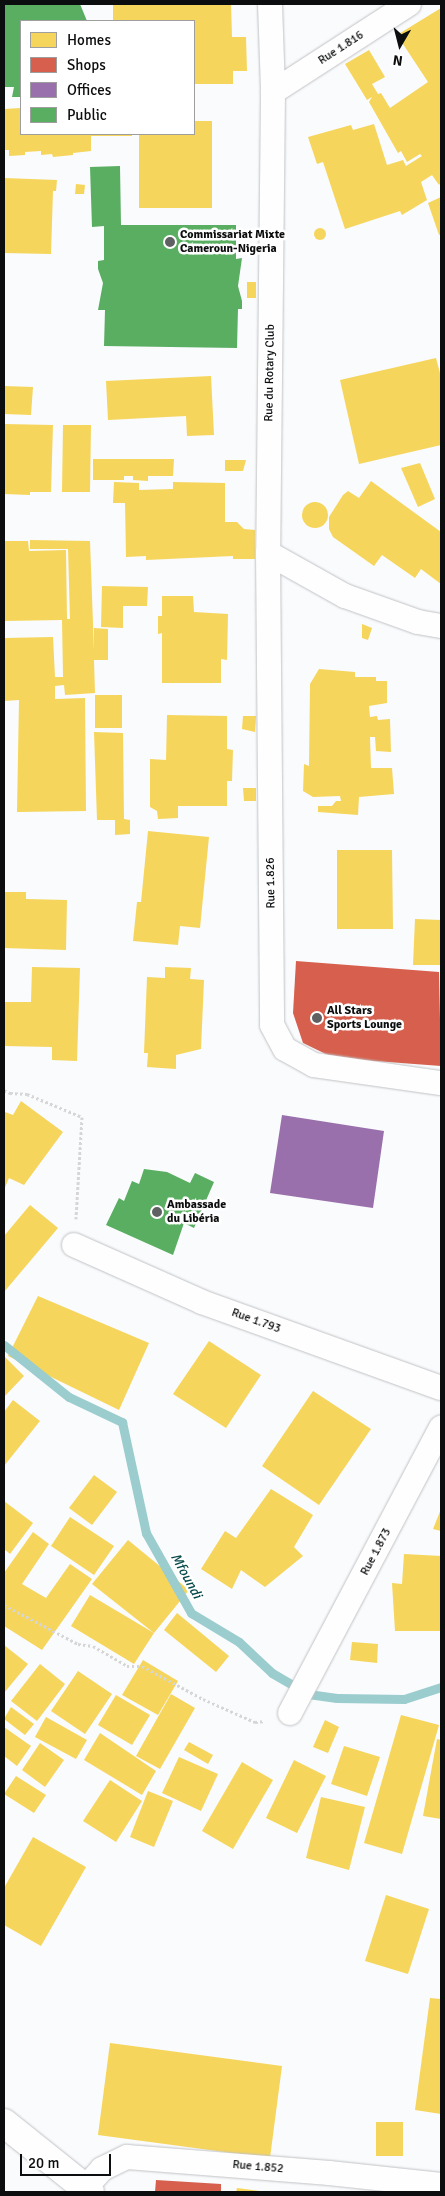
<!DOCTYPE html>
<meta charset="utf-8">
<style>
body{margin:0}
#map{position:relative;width:445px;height:2196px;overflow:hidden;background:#f9fbfd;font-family:Signika,sans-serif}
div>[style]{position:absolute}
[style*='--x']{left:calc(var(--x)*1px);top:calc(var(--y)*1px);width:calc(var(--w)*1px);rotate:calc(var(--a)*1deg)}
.homes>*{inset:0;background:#f6d55c}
.round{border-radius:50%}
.shops>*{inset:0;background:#d6604d}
.offices>*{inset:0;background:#9970ab}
.public>*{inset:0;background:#5aae61}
.stream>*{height:9px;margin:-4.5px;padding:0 4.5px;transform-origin:4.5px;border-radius:4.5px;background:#9bccce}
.path>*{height:3px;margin-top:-1.5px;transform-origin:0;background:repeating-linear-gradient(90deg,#d6d6d7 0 2.5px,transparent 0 5px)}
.roads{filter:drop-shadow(0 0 1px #c1c2c4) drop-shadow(0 0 1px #c1c2c4)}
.street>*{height:24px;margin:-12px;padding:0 12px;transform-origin:12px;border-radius:12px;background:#fefeff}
.secondary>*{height:28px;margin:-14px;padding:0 14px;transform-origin:14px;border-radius:14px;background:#fefeff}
.dots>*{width:14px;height:14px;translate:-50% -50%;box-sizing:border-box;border:2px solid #fff;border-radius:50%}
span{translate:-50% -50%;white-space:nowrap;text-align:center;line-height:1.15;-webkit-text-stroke:5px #fff;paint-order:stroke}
.street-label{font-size:12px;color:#0c0d0e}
.poi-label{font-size:12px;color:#0c0d0e;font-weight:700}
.left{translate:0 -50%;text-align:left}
.water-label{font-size:14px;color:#07494a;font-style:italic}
.frame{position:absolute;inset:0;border:5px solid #0c0d0e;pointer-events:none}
.legend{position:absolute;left:20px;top:20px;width:175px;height:115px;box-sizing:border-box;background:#fff;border:1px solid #9e9e9f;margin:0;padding:6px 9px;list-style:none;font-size:15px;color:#0c0d0e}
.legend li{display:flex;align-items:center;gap:10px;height:25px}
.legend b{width:25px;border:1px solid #9e9e9f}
.north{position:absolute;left:375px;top:20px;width:50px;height:50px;-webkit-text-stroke:4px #fff;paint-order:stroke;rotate:188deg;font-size:14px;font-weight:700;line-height:20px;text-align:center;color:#0c0d0e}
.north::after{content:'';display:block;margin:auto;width:18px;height:22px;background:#0c0d0e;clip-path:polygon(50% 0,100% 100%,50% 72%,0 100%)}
.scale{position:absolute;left:20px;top:2154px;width:91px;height:22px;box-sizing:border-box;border:2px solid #0c0d0e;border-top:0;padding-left:6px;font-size:15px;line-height:18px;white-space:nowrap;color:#0c0d0e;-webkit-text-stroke:4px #fff;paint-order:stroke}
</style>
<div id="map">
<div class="homes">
<div style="clip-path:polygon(113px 4px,231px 4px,232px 37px,246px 37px,247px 71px,233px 71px,233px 84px,194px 84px,194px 21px,113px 21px)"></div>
<div style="clip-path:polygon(441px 8px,441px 182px,439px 185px,432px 175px,421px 182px,427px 200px,402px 215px,400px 211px,345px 229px,323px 162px,317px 164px,308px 137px,351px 125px,353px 130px,374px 124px,387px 165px,403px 160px,406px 166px,422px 156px,420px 154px,407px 162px,401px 151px,398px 153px,369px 102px,372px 97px,367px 100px,345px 64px,369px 50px,385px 77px,372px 84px,378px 94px,381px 93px,390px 108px,428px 82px,397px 35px)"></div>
<div style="clip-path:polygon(21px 108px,21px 134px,132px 134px,132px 136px,91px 136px,91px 151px,73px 153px,73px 155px,53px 157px,52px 154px,41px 155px,41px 151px,25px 152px,25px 155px,9px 156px,9px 150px,4px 150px,4px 109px)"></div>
<div style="clip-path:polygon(194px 121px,212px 121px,212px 208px,139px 208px,139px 134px,194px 134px)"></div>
<div style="clip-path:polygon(4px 178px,57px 180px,56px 191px,53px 191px,51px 254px,4px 253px)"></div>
<div style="clip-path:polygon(76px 184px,85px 185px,84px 194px,75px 194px)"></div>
<div style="clip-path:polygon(441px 197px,441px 234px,439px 235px,428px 203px)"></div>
<div class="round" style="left:314px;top:228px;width:12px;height:12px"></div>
<div style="clip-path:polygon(247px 282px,256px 282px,256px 298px,247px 298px)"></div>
<div style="clip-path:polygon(436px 358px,441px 377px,441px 445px,359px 464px,340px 380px)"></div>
<div style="clip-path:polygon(211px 376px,214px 435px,187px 436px,186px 416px,108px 420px,106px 381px)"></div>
<div style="clip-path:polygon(4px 386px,33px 387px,31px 415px,4px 414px)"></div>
<div style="clip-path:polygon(4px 424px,53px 425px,51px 492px,30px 492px,30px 495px,4px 494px)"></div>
<div style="clip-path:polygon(63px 425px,91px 425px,90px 492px,62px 492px)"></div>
<div style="clip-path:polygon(93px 459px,174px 459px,173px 476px,148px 476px,148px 481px,133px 480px,133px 476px,124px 476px,124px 480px,93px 480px)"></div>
<div style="clip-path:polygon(225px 460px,246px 460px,243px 471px,225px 471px)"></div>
<div style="clip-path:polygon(420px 463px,435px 499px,418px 507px,401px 468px)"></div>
<div style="clip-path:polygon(371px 481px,441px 532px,441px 584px,421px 569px,415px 578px,382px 555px,374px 566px,333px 537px,329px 529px,329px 517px,343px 495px,348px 491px,359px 498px)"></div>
<div style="clip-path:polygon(114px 482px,139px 483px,139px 490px,173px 489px,173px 482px,225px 483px,225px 522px,237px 522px,244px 529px,255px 530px,255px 559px,233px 559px,233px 556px,146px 560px,146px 556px,126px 557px,125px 503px,113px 503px)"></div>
<div class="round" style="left:302px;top:502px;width:26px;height:26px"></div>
<div style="clip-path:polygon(30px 540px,90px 541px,94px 651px,94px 628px,108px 629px,108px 660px,94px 660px,95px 693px,65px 695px,64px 685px,55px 686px,55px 699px,85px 698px,86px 811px,17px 812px,19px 700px,4px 701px,4px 638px,53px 637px,55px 677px,63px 677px,62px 620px,4px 621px,4px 541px,28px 541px,29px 551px,66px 550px,67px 619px,70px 619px,68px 549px,30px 549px)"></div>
<div style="clip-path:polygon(102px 586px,148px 587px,147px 606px,123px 606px,123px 628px,101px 627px)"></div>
<div style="clip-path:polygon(162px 596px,193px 596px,194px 612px,228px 614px,227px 660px,221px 659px,221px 683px,162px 683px,162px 633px,158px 634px,158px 616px,162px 616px)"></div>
<div style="clip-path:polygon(362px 624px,372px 628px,368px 640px,362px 638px)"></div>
<div style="clip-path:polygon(319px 669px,355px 672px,355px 677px,376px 677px,376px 681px,387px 681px,387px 703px,369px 706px,370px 717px,377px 716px,378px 720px,390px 719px,391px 752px,376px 751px,375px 737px,370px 737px,371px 768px,392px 768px,394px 794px,359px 797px,358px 815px,318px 812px,318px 806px,332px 806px,336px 801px,341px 801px,340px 796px,313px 797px,303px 791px,304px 764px,309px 766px,310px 684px)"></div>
<div style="clip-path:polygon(95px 695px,122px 695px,122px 728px,95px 728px)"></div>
<div style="clip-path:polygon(167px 715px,227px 716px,227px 749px,233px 750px,232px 781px,227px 781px,227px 806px,178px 806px,178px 818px,158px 819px,157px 811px,150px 807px,150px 759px,166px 760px)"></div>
<div style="clip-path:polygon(243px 716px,256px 716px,255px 732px,242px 729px)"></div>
<div style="clip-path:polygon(94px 732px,123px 733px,124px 819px,130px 820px,130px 834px,115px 835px,115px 820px,97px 820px)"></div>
<div style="clip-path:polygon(243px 788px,256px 788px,256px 801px,244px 801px)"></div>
<div style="clip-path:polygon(148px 831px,209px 837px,200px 928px,180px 926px,178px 945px,133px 941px,137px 902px,141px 902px)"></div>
<div style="clip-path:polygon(337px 850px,392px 850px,393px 929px,337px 929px)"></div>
<div style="clip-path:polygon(4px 892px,26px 892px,26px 899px,67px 900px,66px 950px,4px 948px)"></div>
<div style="clip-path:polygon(415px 919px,441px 920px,441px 965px,413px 965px)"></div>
<div style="clip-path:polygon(32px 967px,80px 968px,77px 1061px,52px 1060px,52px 1047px,4px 1046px,4px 1002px,31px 1002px)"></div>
<div style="clip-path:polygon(165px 967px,191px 968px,190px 979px,204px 980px,201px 1049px,176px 1055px,176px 1069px,147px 1067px,148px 1053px,144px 1053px,147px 977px,165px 978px)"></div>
<div style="clip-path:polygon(21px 1101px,63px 1132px,24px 1185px,9px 1178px,4px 1190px,4px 1114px,5px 1112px,13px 1115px)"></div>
<div style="clip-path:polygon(30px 1205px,58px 1228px,4px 1292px,4px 1236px)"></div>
<div style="clip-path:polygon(38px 1296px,149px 1343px,119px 1410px,8px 1356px)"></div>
<div style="clip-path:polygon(209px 1341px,261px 1375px,226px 1428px,173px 1394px)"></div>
<div style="clip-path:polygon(4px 1356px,24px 1376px,4px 1397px)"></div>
<div style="clip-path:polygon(313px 1391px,371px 1429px,319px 1505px,262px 1466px)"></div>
<div style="clip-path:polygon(13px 1400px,40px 1421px,4px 1466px,4px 1412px)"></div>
<div style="clip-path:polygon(94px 1475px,117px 1492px,92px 1525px,69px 1508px)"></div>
<div style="clip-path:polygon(271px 1489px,313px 1515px,294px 1547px,303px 1556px,265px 1587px,241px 1570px,232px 1589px,201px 1569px,225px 1531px,236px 1538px)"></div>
<div style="clip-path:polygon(4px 1501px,33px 1523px,10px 1554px,4px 1549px)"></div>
<div style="clip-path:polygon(441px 1509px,441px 1531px,433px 1529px)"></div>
<div style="clip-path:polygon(70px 1517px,114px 1546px,94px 1575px,51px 1546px)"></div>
<div style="clip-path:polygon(33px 1532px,49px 1544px,22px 1584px,46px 1598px,70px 1564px,92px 1579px,42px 1650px,4px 1626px,4px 1573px)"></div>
<div style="clip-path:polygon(128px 1540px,189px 1590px,154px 1633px,92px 1584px)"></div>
<div style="clip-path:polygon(404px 1554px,441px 1556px,441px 1631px,395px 1631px,392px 1583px,402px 1584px)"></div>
<div style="clip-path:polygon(90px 1595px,154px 1633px,134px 1664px,71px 1626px)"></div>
<div style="clip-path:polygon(177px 1613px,229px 1656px,216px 1672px,164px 1630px)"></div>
<div style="clip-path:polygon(352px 1642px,378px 1644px,377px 1663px,350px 1660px)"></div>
<div style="clip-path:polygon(4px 1645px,28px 1664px,4px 1693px)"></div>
<div style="clip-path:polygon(143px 1660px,178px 1681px,158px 1715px,122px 1695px)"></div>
<div style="clip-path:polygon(40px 1664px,65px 1684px,37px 1721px,11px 1701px)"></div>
<div style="clip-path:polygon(78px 1671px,112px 1694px,85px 1734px,51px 1711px)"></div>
<div style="clip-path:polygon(171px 1694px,195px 1708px,160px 1769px,136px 1756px)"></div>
<div style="clip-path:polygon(116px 1695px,150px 1715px,132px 1745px,98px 1725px)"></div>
<div style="clip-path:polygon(11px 1707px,34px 1724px,25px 1735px,4px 1719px)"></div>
<div style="clip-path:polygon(401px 1715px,439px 1725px,402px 1854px,364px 1843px)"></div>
<div style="clip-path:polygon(46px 1717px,87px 1740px,76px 1759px,35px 1737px)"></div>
<div style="clip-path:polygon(325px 1720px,339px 1727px,328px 1753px,313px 1747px)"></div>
<div style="clip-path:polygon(4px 1727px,31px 1746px,17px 1766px,4px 1756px)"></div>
<div style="clip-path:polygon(100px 1733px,156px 1771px,142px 1795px,84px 1760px)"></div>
<div style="clip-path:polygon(437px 1739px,441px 1740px,441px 1819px,423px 1816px)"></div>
<div style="clip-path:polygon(189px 1742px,213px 1755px,208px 1764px,184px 1750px)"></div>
<div style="clip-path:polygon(40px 1743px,64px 1760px,45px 1787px,22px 1770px)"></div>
<div style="clip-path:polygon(344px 1746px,380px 1757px,367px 1796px,331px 1784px)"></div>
<div style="clip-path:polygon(179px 1757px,218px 1774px,201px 1811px,162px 1793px)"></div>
<div style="clip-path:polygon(294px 1760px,326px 1776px,297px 1833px,266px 1818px)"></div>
<div style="clip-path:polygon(242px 1762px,273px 1780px,233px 1849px,202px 1831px)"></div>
<div style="clip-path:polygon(16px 1776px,46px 1795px,34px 1813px,4px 1794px)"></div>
<div style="clip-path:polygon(110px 1780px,142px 1801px,116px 1842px,83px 1821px)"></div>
<div style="clip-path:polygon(148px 1791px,173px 1801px,154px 1847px,130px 1837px)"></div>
<div style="clip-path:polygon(321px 1797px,365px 1807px,349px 1870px,306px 1858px)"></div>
<div style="clip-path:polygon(33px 1837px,86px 1867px,41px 1946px,4px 1925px,4px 1888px)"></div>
<div style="clip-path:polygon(386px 1895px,429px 1909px,408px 1974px,365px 1961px)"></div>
<div style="clip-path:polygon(430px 1998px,441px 1999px,441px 2114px,415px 2110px)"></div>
<div style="clip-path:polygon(110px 2043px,282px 2066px,270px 2158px,98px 2135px)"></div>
<div style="clip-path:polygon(376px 2122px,403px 2122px,403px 2156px,376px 2156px)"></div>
<div style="clip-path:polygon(237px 2188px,260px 2191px,260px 2192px,236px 2192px)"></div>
</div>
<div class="shops">
<div style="clip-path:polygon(296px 961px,439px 972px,441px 1066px,334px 1058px,303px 1043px,293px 1013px)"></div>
<div style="clip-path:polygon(156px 2180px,221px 2184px,221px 2192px,155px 2192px)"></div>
</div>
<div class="offices">
<div style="clip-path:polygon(282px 1115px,384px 1131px,373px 1208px,270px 1193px)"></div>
</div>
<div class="public">
<div style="clip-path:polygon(4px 4px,80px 4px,87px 21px,21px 21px,21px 97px,12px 97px,14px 87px,4px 87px)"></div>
<div style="clip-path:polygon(120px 166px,121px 225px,236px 225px,236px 259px,242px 258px,238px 286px,242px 301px,242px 309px,238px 309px,237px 348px,104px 346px,105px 310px,98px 310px,103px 283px,98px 269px,98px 261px,104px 260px,104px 226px,92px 227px,90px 167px)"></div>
<div style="clip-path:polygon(144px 1169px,167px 1172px,190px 1183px,195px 1173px,214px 1182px,194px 1228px,184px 1223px,173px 1255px,106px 1225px,119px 1198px,124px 1201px,132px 1181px,139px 1184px)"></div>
</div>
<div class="stream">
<div style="--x:4;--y:1345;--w:83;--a:38.7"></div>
<div style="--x:69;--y:1397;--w:59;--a:25.3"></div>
<div style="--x:122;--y:1422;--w:114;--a:77.8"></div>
<div style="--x:146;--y:1533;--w:92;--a:60.6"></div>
<div style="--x:191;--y:1613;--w:56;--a:31.1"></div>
<div style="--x:239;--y:1642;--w:45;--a:43.2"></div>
<div style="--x:272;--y:1673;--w:42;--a:30.3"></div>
<div style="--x:308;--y:1694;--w:29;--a:8"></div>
<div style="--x:337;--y:1698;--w:67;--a:0.9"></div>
<div style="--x:404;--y:1699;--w:39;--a:-18"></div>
</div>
<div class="path">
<div style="--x:4;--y:1090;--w:7;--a:27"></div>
<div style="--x:10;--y:1093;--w:17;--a:3"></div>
<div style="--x:27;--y:1094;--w:60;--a:22.7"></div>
<div style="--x:82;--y:1117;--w:102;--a:93.4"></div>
<div style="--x:4;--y:1605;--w:84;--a:27.8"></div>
<div style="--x:78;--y:1644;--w:15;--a:8"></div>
<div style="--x:93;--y:1646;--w:39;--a:30"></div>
<div style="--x:127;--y:1666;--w:15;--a:0"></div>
<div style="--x:142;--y:1666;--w:69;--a:28.4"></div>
<div style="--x:203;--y:1699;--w:57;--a:23.9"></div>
<div style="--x:255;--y:1722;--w:10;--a:-6"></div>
</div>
<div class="roads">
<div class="street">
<div style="--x:270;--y:4;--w:88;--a:88"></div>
<div style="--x:273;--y:92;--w:461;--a:90.6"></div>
<div style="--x:268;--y:553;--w:88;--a:29.2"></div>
<div style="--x:345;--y:596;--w:77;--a:19.6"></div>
<div style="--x:418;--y:622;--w:23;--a:10"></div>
<div style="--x:273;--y:92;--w:162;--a:-32.9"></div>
<div style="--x:268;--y:553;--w:472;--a:89.5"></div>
<div style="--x:272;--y:1025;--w:27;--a:62"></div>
<div style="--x:285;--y:1049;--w:33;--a:29"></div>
<div style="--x:314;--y:1065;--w:128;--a:8.1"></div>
<div style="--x:74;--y:1245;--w:140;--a:24"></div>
<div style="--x:202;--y:1302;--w:254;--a:19.8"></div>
<div style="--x:290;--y:1713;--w:323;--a:-62.1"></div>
<div style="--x:85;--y:2188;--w:25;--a:-48"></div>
<div style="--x:102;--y:2169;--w:28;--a:-26"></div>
<div style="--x:127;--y:2157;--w:203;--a:4.5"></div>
<div style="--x:329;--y:2173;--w:113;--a:6.1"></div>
</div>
<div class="secondary">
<div style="--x:4;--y:2123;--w:110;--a:38.7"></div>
</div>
</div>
<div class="dots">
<div style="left:170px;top:242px;background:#5f6062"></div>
<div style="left:317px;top:1018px;background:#5f6062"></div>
<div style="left:157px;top:1212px;background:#5f6062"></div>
</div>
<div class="street-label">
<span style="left:341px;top:48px;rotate:-33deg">Rue 1.816</span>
<span style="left:270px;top:373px;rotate:-89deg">Rue du Rotary Club</span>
<span style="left:271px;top:883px;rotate:-91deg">Rue 1.826</span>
<span style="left:256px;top:1321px;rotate:20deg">Rue 1.793</span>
<span style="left:376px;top:1552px;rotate:-62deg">Rue 1.873</span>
<span style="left:258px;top:2167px;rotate:5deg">Rue 1.852</span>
</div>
<div class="poi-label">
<span class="left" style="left:180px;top:242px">Commissariat Mixte<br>Cameroun-Nigeria</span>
<span class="left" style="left:327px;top:1018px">All Stars<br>Sports Lounge</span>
<span class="left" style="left:167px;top:1212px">Ambassade<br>du Libéria</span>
</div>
<div class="water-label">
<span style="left:186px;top:1576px;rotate:61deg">Mfoundi</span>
</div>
<div class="frame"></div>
<ul class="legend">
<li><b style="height:14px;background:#f6d55c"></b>Homes</li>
<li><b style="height:14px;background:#d6604d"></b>Shops</li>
<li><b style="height:14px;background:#9970ab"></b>Offices</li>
<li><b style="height:14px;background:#5aae61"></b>Public</li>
</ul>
<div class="north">N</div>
<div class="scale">20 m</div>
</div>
